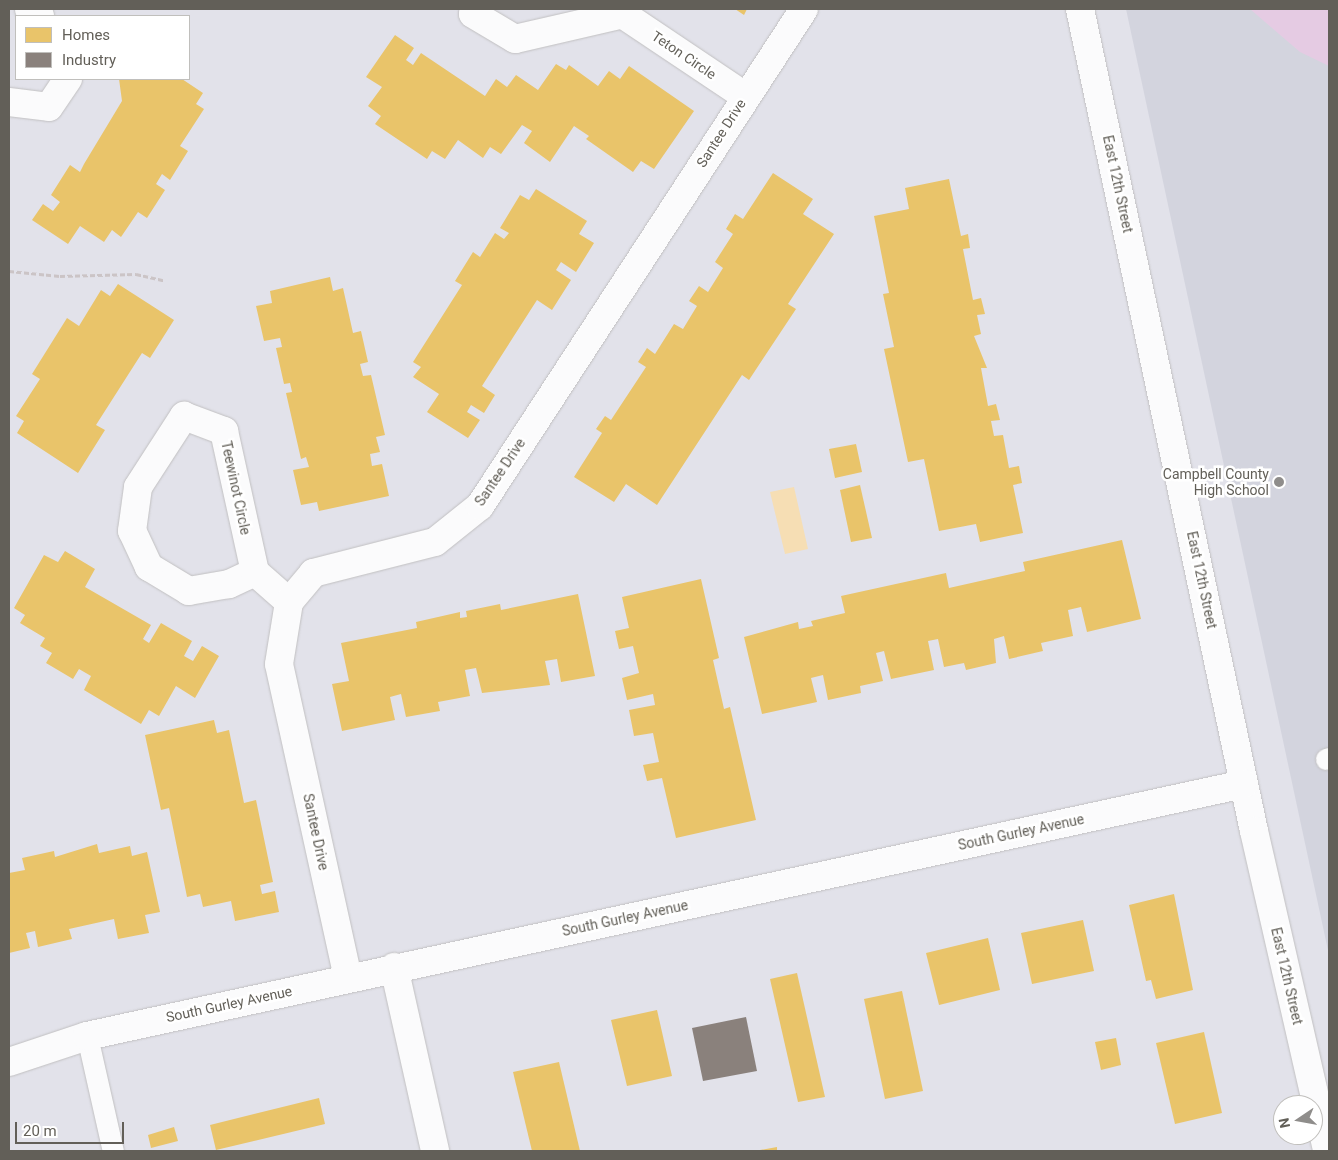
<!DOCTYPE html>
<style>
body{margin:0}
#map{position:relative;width:1338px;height:1160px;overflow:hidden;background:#e2e2ea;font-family:Roboto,sans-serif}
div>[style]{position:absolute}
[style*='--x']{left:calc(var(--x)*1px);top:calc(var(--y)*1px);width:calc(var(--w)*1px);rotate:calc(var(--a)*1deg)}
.education>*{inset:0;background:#d3d4de}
.green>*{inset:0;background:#e5cbe3}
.water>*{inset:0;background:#f6deb4}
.homes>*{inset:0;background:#e9c46a}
.industry>*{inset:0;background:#8a817c}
.path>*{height:3px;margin-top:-1.5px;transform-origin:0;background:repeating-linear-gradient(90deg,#cbc4c6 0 5px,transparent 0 7.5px)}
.roads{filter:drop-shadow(0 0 1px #c1c0c1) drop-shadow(0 0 1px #c1c0c1)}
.lane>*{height:21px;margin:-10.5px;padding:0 10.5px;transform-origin:10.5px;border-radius:10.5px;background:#fbfbfc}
.street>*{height:28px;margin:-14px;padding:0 14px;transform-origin:14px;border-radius:14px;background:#fbfbfc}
.secondary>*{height:28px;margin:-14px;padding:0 14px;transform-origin:14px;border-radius:14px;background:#fbfbfc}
.dots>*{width:14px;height:14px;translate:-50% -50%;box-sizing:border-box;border:2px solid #fff;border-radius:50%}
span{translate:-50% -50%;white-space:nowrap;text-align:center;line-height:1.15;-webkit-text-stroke:5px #fff;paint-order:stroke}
.street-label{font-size:14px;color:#625f58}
.poi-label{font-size:14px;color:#625f58}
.right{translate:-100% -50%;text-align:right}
.frame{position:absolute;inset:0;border:10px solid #625f58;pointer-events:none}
.legend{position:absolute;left:15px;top:15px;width:175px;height:65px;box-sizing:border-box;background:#fff;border:1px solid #c0bfbc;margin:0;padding:6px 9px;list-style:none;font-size:15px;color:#625f58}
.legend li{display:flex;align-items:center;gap:10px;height:25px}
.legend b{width:25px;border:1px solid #c0bfbc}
.north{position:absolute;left:1273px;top:1095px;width:50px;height:50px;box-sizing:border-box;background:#fff;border:1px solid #c0bfbc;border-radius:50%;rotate:258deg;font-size:14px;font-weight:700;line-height:20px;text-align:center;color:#625f58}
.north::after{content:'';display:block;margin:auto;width:18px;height:22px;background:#8f8d8b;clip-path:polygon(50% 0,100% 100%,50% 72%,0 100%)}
.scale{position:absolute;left:15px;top:1122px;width:109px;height:22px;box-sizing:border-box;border:2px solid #625f58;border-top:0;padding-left:6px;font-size:15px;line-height:18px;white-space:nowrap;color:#625f58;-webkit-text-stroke:4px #fff;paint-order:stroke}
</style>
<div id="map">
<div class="education">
<div style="clip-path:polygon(1126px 9px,1329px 9px,1329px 955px)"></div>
</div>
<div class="green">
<div style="clip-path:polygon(1250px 9px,1329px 10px,1329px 66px,1300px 52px)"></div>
</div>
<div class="water">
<div style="clip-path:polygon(794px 487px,808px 549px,785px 554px,770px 492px)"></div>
</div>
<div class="homes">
<div style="clip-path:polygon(735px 9px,747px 9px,744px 15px)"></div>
<div style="clip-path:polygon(395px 35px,414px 48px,406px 60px,413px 65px,421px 53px,485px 96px,496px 79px,507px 87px,516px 75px,538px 90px,556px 64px,566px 70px,569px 65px,598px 86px,609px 71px,620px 79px,629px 66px,694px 111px,654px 169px,641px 161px,633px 172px,586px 139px,589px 136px,574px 126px,550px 162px,524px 143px,532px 131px,522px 125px,501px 154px,490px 147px,483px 158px,458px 140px,445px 159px,432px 151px,427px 159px,375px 124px,381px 116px,368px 106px,382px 87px,366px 77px)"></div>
<div style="clip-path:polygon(119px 79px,182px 79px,203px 93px,196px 104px,204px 109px,180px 146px,188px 151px,170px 180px,162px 174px,156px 184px,165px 190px,147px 218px,138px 212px,121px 237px,112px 230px,104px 242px,80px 226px,68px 244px,32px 220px,43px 204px,53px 211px,60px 202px,51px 195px,70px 165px,80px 172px,84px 164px,122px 101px)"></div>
<div style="clip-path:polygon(773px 173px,813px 199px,803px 214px,834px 234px,788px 304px,796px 309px,749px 380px,742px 375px,657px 505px,626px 484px,614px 502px,574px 477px,602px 433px,596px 429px,605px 416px,611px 420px,646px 367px,638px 362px,647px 348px,655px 354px,674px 324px,683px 329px,697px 306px,689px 301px,699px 286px,708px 292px,723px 268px,715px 262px,733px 234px,726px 229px,735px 214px,743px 219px)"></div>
<div style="clip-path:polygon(949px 179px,961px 236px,968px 234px,970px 248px,963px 249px,973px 300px,981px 298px,985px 314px,977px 315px,981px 334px,974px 336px,987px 368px,981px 368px,988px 406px,996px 404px,1000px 420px,991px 421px,994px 436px,1003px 435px,1009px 468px,1019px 466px,1022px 483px,1013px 485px,1023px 533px,980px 542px,976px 524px,939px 531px,924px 459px,908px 462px,884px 349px,894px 347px,883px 294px,889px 293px,874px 216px,909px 209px,905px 188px)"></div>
<div style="clip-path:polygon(536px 189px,587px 221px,579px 234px,594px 243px,576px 272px,561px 262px,556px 270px,571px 280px,552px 310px,537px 300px,482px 386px,495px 395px,484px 413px,471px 405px,467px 412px,480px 420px,468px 438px,427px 412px,439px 394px,413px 377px,421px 367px,413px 362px,462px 285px,455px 281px,473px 252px,480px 257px,495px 233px,504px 239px,509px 233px,500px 228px,520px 195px,529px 200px)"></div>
<div style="clip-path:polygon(330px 277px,333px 291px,343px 288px,353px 333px,361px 331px,368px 362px,360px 364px,363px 376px,371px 375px,385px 435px,376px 437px,380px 452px,370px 454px,372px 466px,382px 464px,389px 496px,319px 511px,317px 502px,301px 505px,293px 470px,309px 467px,306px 457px,301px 459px,286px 393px,292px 392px,290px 383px,284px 384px,276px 348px,282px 347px,280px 338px,264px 341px,256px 306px,272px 303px,270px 291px)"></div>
<div style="clip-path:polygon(118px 284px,174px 320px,150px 358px,142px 353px,96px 425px,105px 430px,78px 473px,17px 433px,24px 421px,16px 416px,40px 379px,32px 374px,67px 318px,79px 326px,101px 290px,110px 296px)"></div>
<div style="clip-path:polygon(856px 444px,862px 472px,835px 478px,829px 449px)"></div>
<div style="clip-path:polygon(860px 485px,872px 538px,851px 542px,840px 490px)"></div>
<div style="clip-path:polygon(1122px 540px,1141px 619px,1087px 632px,1081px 607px,1068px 610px,1073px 636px,1041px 643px,1043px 651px,1009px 659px,1004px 636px,994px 639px,996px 663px,966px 670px,964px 663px,944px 667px,938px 639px,928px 641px,934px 670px,891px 679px,884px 651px,876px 653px,883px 681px,860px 686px,861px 693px,828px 700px,823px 675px,811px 678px,817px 702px,762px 714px,744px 637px,798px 622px,799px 629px,813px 626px,811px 621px,845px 613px,841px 596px,946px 573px,949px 588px,1025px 571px,1023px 562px)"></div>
<div style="clip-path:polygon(65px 551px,95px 569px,85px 587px,151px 625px,143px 639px,149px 643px,161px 623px,192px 641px,184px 656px,193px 661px,202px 646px,219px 656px,195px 698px,176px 686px,159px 716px,149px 710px,141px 724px,84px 690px,91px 676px,79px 669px,73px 679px,46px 663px,52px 653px,40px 646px,45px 638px,20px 623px,25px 615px,14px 608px,44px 555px,58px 562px)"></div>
<div style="clip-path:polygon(701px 579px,719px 658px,713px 660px,724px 709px,730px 707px,756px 820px,676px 838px,662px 778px,647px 781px,643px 765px,659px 762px,653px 733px,634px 736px,629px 710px,655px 705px,653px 694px,627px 700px,622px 678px,639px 673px,633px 646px,619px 649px,615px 631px,629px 628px,622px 597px)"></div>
<div style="clip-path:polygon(578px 594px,595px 676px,561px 682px,557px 659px,545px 661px,550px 685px,482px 693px,476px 668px,465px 670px,470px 696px,438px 702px,440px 711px,406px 717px,401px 694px,390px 697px,395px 720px,342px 731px,332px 684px,349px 681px,341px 643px,417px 628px,416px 622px,460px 612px,460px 618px,467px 617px,466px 611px,500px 604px,501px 610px)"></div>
<div style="clip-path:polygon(214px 720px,217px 733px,229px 730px,244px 803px,256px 800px,273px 882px,260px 885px,262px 894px,275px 891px,279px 912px,235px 921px,231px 901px,203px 907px,200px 894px,187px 897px,169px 808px,161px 810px,145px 735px)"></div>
<div style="clip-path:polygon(97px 844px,99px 853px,130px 846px,132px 856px,147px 852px,160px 912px,145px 915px,149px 933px,118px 939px,114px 919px,69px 929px,72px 939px,38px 947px,35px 931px,26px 933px,30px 948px,9px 953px,9px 873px,25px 870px,22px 858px,54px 851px,55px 857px)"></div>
<div style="clip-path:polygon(1174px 894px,1193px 990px,1156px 999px,1151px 980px,1146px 981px,1129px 905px)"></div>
<div style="clip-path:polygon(1083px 920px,1094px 971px,1032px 984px,1021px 933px)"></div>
<div style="clip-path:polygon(988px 938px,1000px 990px,939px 1005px,926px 953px)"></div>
<div style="clip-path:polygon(797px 973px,825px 1097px,798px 1102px,770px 979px)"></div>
<div style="clip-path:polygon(902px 991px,923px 1091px,885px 1099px,864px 999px)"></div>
<div style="clip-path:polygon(657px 1010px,672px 1076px,627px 1086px,611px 1020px)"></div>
<div style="clip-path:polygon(1204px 1032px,1222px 1113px,1175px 1124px,1156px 1043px)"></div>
<div style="clip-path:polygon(1116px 1038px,1121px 1065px,1101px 1070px,1095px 1042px)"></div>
<div style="clip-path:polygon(559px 1062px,580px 1151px,532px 1151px,513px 1072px)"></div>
<div style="clip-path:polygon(319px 1098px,325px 1124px,216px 1150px,210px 1125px)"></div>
<div style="clip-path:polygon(174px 1127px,178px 1141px,151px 1148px,148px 1135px)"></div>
<div style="clip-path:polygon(777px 1147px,777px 1151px,760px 1151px,760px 1150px)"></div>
</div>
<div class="industry">
<div style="clip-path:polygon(746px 1017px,757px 1071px,703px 1081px,692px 1028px)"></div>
</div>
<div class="path">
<div style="--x:9;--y:271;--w:51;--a:5.6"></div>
<div style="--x:60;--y:276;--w:76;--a:-1.5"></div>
<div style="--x:136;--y:274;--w:28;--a:13"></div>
</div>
<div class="roads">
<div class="lane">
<div style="--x:1326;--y:759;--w:3;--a:-18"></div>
<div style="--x:87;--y:1036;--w:118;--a:77.3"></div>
</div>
<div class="street">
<div style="--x:29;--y:9;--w:13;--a:32"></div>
<div style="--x:475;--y:9;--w:5;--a:112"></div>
<div style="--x:473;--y:14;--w:49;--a:30.8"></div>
<div style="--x:515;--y:39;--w:111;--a:-13"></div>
<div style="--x:615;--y:9;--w:156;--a:33.8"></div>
<div style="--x:1080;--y:9;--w:840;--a:78.05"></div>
<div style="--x:1254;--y:831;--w:328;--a:77.1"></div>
<div style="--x:9;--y:102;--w:40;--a:7.1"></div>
<div style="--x:49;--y:107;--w:34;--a:-56"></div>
<div style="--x:255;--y:572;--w:29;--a:155"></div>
<div style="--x:229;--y:584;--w:41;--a:170.1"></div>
<div style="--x:189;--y:591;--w:47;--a:-149"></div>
<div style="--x:149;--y:567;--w:40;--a:-115"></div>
<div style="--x:132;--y:531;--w:44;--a:-82.2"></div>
<div style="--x:138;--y:487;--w:85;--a:-57.1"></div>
<div style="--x:184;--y:416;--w:43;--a:20.6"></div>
<div style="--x:224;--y:431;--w:144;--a:77.6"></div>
<div style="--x:255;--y:572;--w:45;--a:41.4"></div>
<div style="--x:394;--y:967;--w:189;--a:77.4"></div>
<div style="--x:348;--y:978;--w:321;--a:-102.4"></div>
<div style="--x:279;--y:664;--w:63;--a:-80.8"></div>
<div style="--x:289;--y:602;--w:38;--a:-50"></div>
<div style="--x:313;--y:573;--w:126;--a:-14.3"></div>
<div style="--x:435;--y:542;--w:58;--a:-38.7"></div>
<div style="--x:480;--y:506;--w:593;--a:-56.9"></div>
</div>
<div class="secondary">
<div style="--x:9;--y:1062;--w:82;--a:-18.4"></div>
<div style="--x:87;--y:1036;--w:1184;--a:-12.29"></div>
</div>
</div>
<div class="dots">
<div style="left:1279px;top:482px;background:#8f8d8b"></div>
</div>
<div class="street-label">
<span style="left:684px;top:55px;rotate:34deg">Teton Circle</span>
<span style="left:721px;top:133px;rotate:-57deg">Santee Drive</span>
<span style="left:1118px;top:184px;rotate:78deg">East 12th Street</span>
<span style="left:500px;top:472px;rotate:-56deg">Santee Drive</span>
<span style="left:236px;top:488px;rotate:78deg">Teewinot Circle</span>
<span style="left:1202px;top:580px;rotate:78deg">East 12th Street</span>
<span style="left:316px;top:832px;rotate:78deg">Santee Drive</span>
<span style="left:1021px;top:832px;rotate:-12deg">South Gurley Avenue</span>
<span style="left:625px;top:918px;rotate:-12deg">South Gurley Avenue</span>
<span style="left:1287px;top:976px;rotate:77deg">East 12th Street</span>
<span style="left:229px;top:1004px;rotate:-12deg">South Gurley Avenue</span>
</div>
<div class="poi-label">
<span class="right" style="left:1269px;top:482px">Campbell County<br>High School</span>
</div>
<div class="frame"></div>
<ul class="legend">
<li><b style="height:14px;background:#e9c46a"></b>Homes</li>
<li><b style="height:14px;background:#8a817c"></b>Industry</li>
</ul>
<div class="north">N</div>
<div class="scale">20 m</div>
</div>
